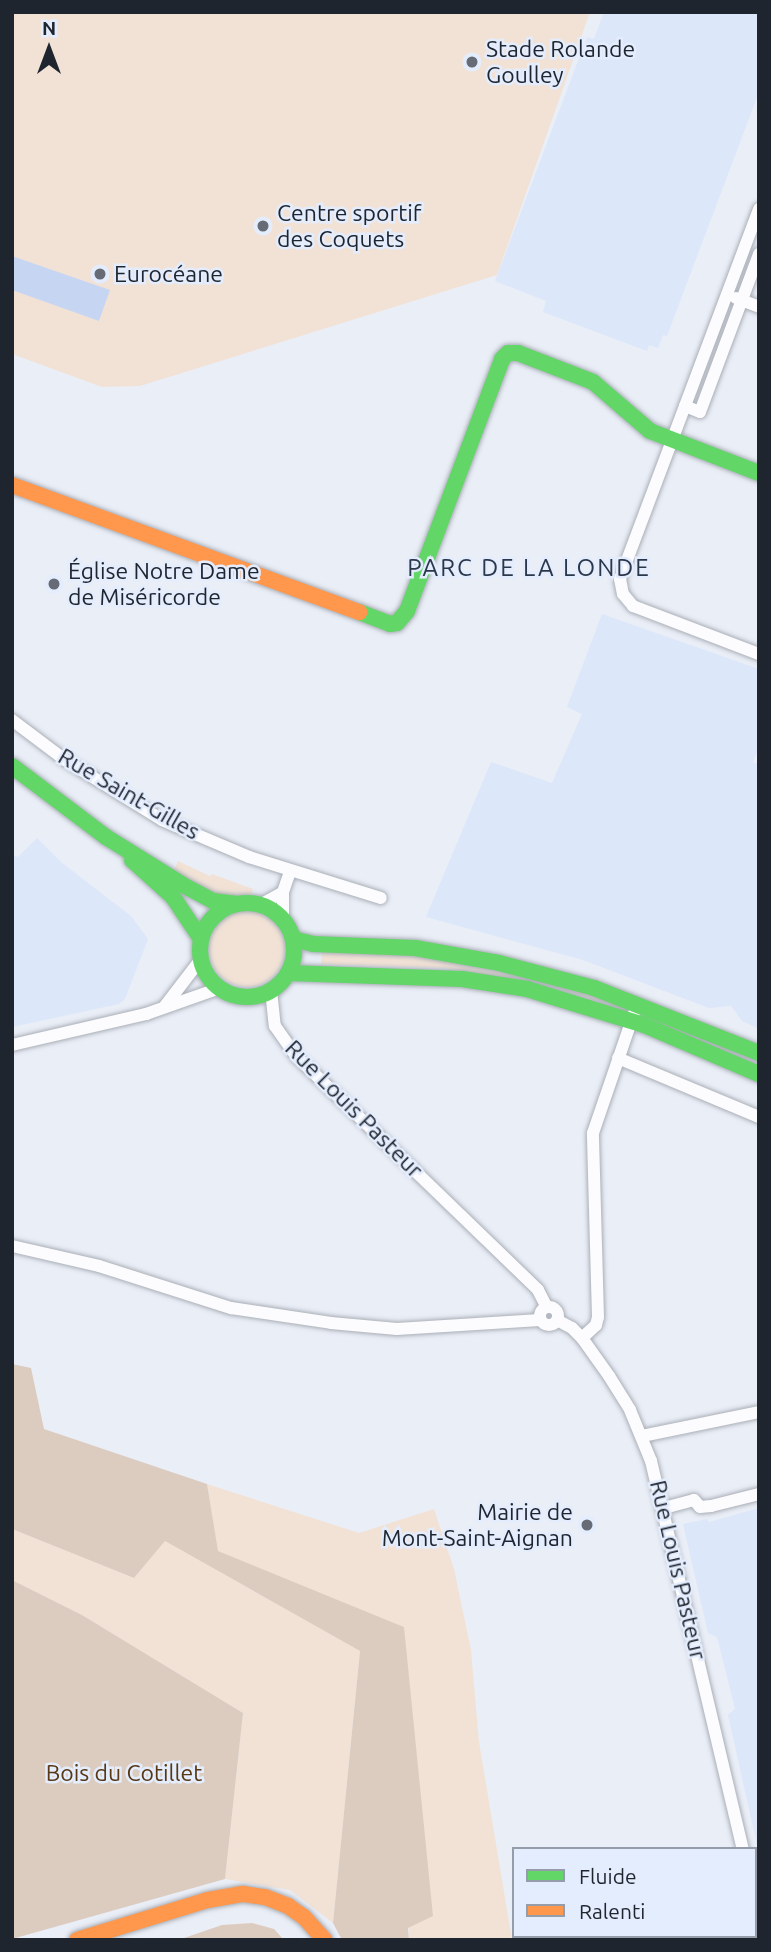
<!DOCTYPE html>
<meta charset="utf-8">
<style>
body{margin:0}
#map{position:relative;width:771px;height:1952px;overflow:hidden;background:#eaeef7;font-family:Ubuntu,sans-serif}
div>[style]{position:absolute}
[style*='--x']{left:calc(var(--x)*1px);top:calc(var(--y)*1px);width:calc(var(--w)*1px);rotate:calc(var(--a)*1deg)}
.built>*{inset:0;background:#dce7f9}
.green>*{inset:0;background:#f2e2d6}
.round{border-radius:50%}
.forest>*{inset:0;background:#dcccc0}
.water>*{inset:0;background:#c6d6f2}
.roads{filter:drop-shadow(0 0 2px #aaafb7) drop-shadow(0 0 2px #aaafb7)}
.street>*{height:12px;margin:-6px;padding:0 6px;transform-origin:6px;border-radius:6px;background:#fcfcfe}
.street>.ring{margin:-6px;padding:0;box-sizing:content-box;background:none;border:12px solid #fcfcfe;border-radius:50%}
.fast>*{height:16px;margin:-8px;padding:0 8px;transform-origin:8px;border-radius:8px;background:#63d668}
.fast>.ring{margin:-8px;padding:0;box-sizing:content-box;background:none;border:16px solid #63d668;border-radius:50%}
.slow>*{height:16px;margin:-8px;padding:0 8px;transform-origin:8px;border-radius:8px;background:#ff974d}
.dots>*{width:19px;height:19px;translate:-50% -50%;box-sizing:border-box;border:4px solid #e4edfd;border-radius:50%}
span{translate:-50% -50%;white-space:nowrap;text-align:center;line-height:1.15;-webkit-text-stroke:5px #e4edfd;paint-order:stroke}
.poi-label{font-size:23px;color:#1f252f}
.left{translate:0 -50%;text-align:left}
.right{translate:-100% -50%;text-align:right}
.street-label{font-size:23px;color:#1f252f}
.park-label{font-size:23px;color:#583712}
.neighbourhood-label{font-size:24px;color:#2b374b;letter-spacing:2px}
.frame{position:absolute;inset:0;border:14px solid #1f252f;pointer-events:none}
.legend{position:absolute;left:512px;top:1847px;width:245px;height:91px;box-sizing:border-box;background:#e4edfd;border:2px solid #959dab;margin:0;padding:9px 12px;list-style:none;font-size:21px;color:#1f252f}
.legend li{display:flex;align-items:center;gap:14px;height:35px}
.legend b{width:35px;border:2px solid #959dab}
.north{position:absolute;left:14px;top:14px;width:70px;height:70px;-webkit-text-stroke:5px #e4edfd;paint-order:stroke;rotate:0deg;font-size:19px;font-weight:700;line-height:28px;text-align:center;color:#1f252f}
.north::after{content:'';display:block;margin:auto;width:24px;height:32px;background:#1f252f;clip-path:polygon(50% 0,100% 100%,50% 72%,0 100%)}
</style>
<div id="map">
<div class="built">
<div style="clip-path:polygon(604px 12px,759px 12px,759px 92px,667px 336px,663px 335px,658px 348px,649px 345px,647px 351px,543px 312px,546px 301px,495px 281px,587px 37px,594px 39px)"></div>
<div style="clip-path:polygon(602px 614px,759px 669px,759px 747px,753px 762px,759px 765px,759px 1029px,742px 1021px,731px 1006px,709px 1008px,583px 960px,426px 917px,491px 762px,552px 783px,582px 714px,567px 707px)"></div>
<div style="clip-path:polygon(37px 838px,62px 863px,131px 916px,148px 939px,125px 999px,119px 1004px,12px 1027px,12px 855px,18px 857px)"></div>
<div style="clip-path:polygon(759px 1508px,759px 1854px,728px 1715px,735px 1709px,717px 1637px,708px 1633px,683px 1524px,707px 1519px,709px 1522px)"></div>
</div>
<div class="green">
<div style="clip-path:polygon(12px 12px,590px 12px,497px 275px,140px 386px,102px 387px,12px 354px)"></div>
<div style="clip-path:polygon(178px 861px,210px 876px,212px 874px,253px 889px,252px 894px,221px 897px,173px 872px)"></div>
<div class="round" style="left:209px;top:911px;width:76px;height:76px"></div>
<div style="clip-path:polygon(322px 951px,384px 952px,427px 958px,517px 975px,618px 1001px,615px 1006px,546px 985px,445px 968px,321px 964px)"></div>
<div style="clip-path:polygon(207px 1484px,359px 1533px,434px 1509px,454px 1569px,471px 1650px,479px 1742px,512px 1940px,409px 1940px,404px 1627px,217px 1551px)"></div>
<div style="clip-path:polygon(12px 1529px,134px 1578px,165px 1541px,360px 1651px,333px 1923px,290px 1890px,225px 1879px,243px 1713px,82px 1615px,12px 1580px)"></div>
</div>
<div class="forest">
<div style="clip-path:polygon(12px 1364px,31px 1368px,44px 1429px,207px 1484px,218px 1551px,404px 1627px,433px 1916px,408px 1928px,409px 1940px,342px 1940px,333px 1923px,360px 1651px,165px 1541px,134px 1578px,12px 1529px)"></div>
<div style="clip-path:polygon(12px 1580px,82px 1615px,243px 1713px,225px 1879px,12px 1939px)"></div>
<div style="clip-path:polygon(252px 1923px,274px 1929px,284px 1940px,178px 1940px,222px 1925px)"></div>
</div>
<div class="water">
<div style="clip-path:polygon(12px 256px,110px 290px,99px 321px,12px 290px)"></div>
</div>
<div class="roads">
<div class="street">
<div style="--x:759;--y:209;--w:395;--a:110.6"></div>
<div style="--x:620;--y:579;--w:15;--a:79"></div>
<div style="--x:623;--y:594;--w:16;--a:50"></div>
<div style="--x:633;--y:606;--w:135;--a:20.9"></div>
<div style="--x:736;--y:298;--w:25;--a:21"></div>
<div style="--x:685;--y:406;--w:16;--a:22"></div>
<div style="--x:700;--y:412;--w:169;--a:-69.5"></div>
<div style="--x:12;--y:720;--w:66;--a:37"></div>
<div style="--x:65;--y:760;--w:114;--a:31.7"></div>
<div style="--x:162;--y:820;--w:95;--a:23"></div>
<div style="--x:249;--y:857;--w:138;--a:17.3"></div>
<div style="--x:260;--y:905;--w:26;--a:-29"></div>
<div style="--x:283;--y:920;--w:28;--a:-90"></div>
<div style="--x:283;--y:892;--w:21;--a:-71"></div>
<div style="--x:271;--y:990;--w:36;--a:84"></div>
<div style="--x:275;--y:1026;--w:38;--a:55"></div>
<div style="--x:297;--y:1057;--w:335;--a:44"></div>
<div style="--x:538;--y:1290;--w:18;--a:63"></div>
<div style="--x:165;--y:1006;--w:59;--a:-52.5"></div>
<div style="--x:12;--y:1045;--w:138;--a:-13"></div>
<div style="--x:146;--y:1014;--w:78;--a:-19.4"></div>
<div style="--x:618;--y:1058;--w:153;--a:22.7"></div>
<div style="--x:12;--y:1246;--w:89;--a:12.9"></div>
<div style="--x:99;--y:1266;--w:139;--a:17.7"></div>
<div style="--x:231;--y:1308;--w:101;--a:8.5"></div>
<div style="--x:331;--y:1323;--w:66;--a:5.2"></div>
<div style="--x:397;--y:1329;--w:143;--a:-3.6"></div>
<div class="ring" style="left:540px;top:1307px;width:6px;height:6px"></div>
<div style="--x:557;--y:1320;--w:17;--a:28"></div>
<div style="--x:572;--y:1328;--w:14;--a:45"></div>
<div style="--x:582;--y:1338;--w:47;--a:54.6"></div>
<div style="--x:609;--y:1376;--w:40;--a:58"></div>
<div style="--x:630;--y:1410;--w:55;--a:67.6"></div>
<div style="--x:651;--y:1461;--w:399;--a:76.7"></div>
<div style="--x:582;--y:1338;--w:19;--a:-43"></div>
<div style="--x:596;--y:1325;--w:8;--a:-76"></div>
<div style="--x:598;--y:1317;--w:184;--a:-91.6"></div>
<div style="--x:593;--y:1133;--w:127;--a:-71.1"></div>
<div style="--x:642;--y:1436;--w:119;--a:-11.6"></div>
<div style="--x:664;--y:1508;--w:31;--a:-15"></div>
<div style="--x:694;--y:1500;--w:9;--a:49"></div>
<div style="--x:700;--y:1507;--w:11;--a:-5"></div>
<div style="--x:711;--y:1506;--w:49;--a:-14"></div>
<div style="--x:755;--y:1905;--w:16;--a:75"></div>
</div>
<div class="fast">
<div style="--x:359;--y:612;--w:33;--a:21"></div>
<div style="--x:390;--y:624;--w:7;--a:-8"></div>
<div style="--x:397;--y:623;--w:16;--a:-50"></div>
<div style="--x:407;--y:611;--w:269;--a:-69.3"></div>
<div style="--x:502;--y:359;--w:8;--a:-45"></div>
<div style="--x:508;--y:353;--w:10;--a:0"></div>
<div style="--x:518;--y:353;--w:80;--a:21.1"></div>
<div style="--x:593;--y:382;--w:75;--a:40.7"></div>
<div style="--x:650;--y:431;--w:117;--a:21.1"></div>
<div style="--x:12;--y:766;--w:118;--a:37.1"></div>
<div style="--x:106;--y:837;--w:91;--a:31.9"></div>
<div style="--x:183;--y:885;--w:34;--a:28"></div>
<div style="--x:213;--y:901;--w:23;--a:7"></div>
<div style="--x:132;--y:860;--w:55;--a:42.1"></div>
<div style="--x:173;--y:897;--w:50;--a:56.3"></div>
<div class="ring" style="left:200px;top:903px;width:78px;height:78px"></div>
<div style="--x:293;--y:939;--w:21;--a:14"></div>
<div style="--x:313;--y:944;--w:102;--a:2.2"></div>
<div style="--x:415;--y:948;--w:85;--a:10.1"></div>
<div style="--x:499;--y:963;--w:98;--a:14.7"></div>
<div style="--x:594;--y:988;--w:177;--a:21.5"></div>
<div style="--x:288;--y:973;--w:174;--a:2"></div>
<div style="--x:462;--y:979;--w:66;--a:8.7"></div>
<div style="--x:527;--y:989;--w:122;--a:17.1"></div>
<div style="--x:644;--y:1025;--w:125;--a:23.1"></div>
</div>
<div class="slow">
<div style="--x:12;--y:485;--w:370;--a:20.1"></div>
<div style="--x:77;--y:1940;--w:137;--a:-17"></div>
<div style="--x:208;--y:1900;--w:36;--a:-10"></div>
<div style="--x:243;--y:1894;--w:22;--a:8"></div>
<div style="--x:265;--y:1897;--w:25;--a:21"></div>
<div style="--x:288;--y:1906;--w:19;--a:35"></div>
<div style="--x:304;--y:1917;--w:31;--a:48"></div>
</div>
</div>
<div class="dots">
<div style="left:472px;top:62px;background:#666b75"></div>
<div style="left:263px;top:226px;background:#666b75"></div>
<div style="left:100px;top:274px;background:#666b75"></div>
<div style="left:54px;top:584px;background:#666b75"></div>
<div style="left:587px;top:1525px;background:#666b75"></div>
</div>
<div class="poi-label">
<span class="left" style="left:486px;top:62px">Stade Rolande<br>Goulley</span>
<span class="left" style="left:277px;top:226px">Centre sportif<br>des Coquets</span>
<span class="left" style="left:114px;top:274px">Eurocéane</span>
<span class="left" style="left:68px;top:584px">Église Notre Dame<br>de Miséricorde</span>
<span class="right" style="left:573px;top:1525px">Mairie de<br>Mont-Saint-Aignan</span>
</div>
<div class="street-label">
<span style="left:129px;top:794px;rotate:30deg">Rue Saint-Gilles</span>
<span style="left:354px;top:1109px;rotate:45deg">Rue Louis Pasteur</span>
<span style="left:678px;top:1570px;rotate:77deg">Rue Louis Pasteur</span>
</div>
<div class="park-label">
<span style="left:124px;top:1773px">Bois du Cotillet</span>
</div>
<div class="neighbourhood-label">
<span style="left:529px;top:568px">PARC DE LA LONDE</span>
</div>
<div class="frame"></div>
<ul class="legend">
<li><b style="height:9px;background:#63d668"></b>Fluide</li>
<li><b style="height:9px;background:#ff974d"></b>Ralenti</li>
</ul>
<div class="north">N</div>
</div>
